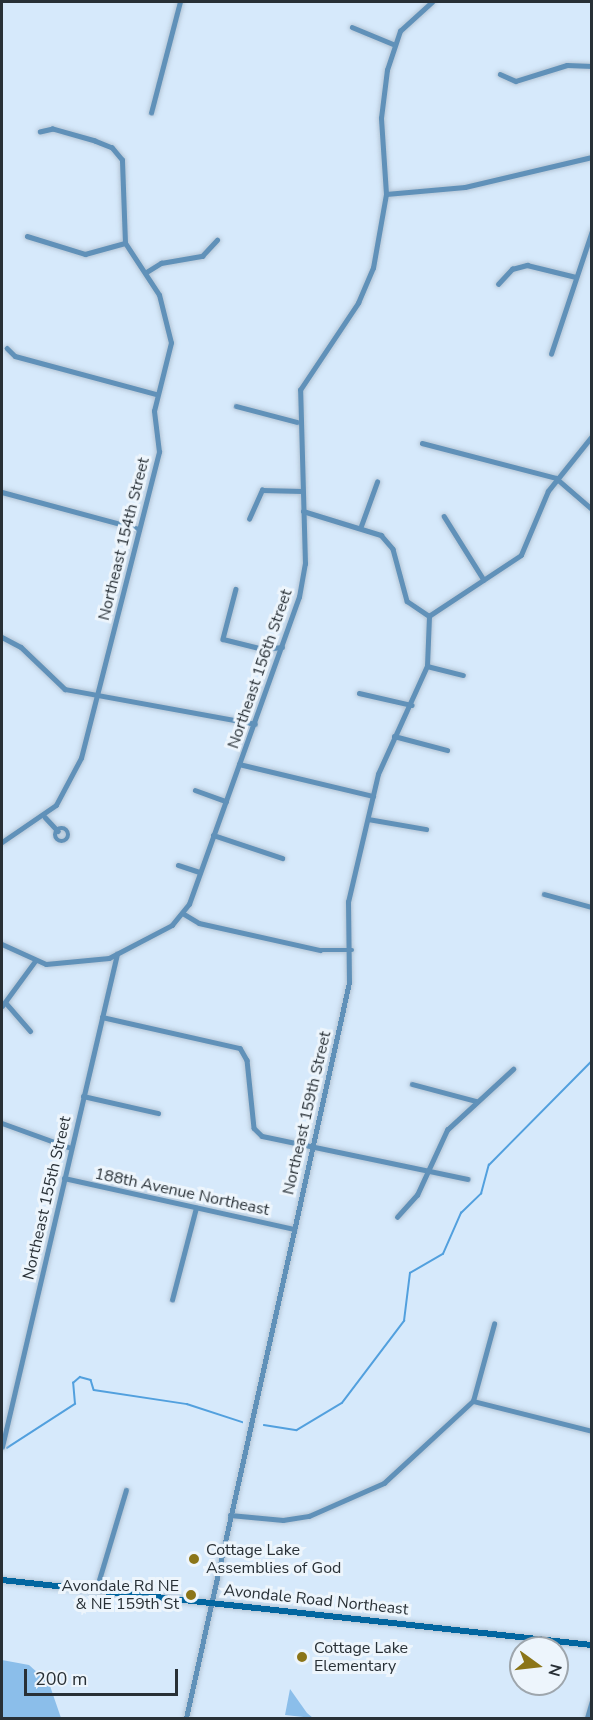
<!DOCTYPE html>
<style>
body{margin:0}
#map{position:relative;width:593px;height:1720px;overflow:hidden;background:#d6e9fb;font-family:"Nunito Sans",sans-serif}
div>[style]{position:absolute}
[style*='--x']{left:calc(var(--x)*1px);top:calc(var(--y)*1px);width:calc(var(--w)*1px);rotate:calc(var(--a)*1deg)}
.green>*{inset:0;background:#8bbeea}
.stream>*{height:1.5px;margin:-0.75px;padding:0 0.75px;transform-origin:0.75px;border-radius:0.75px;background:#52a0de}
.roads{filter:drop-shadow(0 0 2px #b3c4d4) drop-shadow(0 0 2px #b3c4d4)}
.minor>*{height:4.5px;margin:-2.25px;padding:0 2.25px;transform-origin:2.25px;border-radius:2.25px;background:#6091b9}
.minor>.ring{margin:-2.25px;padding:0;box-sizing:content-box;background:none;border:4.5px solid #6091b9;border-radius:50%}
.secondary>*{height:6px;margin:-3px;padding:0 3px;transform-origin:3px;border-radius:3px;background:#0266a0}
.dots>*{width:16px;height:16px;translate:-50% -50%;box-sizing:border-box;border:3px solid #edf5fc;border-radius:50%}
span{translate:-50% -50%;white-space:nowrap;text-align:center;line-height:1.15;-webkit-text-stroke:6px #edf5fc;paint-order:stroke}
.street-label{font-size:16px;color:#283036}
.poi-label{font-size:16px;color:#283036}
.left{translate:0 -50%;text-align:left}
.right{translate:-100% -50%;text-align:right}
.frame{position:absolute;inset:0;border:3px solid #283036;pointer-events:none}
.north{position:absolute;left:509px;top:1636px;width:60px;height:60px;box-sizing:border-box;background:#edf5fc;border:2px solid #9ea6ad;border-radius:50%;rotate:105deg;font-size:16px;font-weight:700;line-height:24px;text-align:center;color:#283036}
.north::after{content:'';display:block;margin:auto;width:21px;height:27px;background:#8b7518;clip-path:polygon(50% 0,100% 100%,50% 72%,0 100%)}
.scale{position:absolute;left:24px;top:1669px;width:154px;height:27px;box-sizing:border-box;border:3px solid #283036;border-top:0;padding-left:8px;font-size:18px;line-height:21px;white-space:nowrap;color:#283036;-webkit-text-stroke:4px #edf5fc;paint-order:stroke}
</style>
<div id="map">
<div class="green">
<div style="clip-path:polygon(2px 1660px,29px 1665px,49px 1683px,61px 1718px,2px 1718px)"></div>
<div style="clip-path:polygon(290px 1689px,307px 1713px,313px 1718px,285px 1715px)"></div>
</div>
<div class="stream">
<div style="--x:264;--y:1425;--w:33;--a:9"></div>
<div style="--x:297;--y:1430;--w:52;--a:-31"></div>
<div style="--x:342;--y:1403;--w:103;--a:-52.9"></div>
<div style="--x:404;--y:1321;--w:48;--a:-82.9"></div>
<div style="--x:410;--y:1273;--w:38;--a:-30"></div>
<div style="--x:443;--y:1254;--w:45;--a:-66.3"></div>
<div style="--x:461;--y:1213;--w:28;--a:-44"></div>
<div style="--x:481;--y:1194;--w:30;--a:-75"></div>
<div style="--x:489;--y:1165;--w:146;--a:-45.3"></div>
<div style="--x:7;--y:1448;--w:81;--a:-32.9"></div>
<div style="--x:75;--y:1404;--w:21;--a:-95"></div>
<div style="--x:73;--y:1383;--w:9;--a:-41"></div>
<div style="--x:80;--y:1377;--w:11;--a:15"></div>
<div style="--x:91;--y:1380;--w:10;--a:73"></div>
<div style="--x:94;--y:1390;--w:94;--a:8.6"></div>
<div style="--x:187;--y:1404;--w:58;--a:18.1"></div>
</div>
<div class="roads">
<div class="minor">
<div style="--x:352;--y:27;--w:44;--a:22.5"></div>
<div style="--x:500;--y:74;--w:17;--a:24"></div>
<div style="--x:516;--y:81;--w:53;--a:-17.4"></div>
<div style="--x:567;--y:65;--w:25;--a:2"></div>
<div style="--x:151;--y:113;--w:115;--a:-75.4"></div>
<div style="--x:386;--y:194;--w:79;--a:-5.1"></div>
<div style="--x:465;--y:187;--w:130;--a:-13.3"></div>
<div style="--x:27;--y:236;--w:61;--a:17.2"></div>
<div style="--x:85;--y:254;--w:41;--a:-15.4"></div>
<div style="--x:145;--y:273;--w:19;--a:-32"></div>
<div style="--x:161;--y:263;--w:42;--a:-9.7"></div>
<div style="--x:202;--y:256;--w:22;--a:-47"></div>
<div style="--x:498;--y:284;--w:21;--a:-47"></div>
<div style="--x:512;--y:269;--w:16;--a:-15"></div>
<div style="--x:527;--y:265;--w:50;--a:13.8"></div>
<div style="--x:7;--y:348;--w:11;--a:45"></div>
<div style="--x:15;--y:356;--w:146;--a:15.1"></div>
<div style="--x:551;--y:354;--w:130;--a:-71.6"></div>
<div style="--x:236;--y:406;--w:63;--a:14.7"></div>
<div style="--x:422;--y:443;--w:138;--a:14.6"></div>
<div style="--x:556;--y:478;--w:48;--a:40.7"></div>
<div style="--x:2;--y:492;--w:142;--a:15.1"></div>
<div style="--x:303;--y:511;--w:82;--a:17.1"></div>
<div style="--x:381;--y:535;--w:18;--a:49"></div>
<div style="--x:393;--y:549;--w:54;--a:74.9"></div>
<div style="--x:407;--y:601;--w:27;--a:34"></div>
<div style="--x:444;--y:516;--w:75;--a:58"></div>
<div style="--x:249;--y:519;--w:32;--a:-66"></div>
<div style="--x:262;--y:490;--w:40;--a:1.4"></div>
<div style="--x:361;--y:526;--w:47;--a:-70"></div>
<div style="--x:236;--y:589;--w:52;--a:104.6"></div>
<div style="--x:223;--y:639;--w:41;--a:14"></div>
<div style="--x:263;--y:649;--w:19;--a:-6"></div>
<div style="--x:429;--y:616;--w:110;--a:-33.5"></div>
<div style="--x:521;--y:555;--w:69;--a:-67.1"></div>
<div style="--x:548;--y:491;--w:70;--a:-51.3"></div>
<div style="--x:2;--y:637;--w:21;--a:28"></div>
<div style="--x:21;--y:647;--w:61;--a:43.7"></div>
<div style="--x:65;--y:689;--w:193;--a:10.4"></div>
<div style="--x:427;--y:666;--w:37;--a:14"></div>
<div style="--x:359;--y:693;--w:54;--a:12.8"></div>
<div style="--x:394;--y:736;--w:55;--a:14.8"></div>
<div style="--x:239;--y:764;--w:138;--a:13.4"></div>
<div style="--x:195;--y:790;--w:33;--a:20"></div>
<div style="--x:45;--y:817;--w:19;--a:47"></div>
<div style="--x:368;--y:819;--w:59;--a:9.8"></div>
<div class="ring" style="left:55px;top:828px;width:9.5px;height:9.5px"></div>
<div style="--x:213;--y:835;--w:73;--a:18.4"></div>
<div style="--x:2;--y:842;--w:65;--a:-34.4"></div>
<div style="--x:56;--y:805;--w:53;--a:-62"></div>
<div style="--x:81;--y:758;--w:316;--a:-75.7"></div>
<div style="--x:159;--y:452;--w:41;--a:-97"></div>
<div style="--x:154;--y:411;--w:70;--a:-76"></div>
<div style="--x:171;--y:343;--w:49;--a:-104"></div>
<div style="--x:159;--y:295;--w:62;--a:-123.2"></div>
<div style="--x:125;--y:243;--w:83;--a:-92.1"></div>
<div style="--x:122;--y:160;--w:16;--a:-130"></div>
<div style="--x:112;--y:148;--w:18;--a:-158"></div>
<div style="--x:95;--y:141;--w:44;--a:-164.1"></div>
<div style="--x:53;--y:129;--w:13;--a:167"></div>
<div style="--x:178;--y:865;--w:23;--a:18"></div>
<div style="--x:544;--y:894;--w:50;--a:15.2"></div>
<div style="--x:184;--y:914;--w:17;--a:31"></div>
<div style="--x:199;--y:923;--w:124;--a:12.6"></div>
<div style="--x:320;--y:950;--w:32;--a:0"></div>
<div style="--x:2;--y:944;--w:48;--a:24.4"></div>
<div style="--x:46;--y:964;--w:63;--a:-5.4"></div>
<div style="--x:109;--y:958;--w:71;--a:-27.6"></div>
<div style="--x:172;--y:925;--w:27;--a:-51"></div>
<div style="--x:189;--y:904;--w:326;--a:-70.3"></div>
<div style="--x:299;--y:597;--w:34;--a:-80"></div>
<div style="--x:305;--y:564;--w:174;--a:-91.6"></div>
<div style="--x:300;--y:390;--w:105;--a:-56.3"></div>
<div style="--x:358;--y:303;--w:38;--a:-67"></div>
<div style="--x:373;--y:268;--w:75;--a:-80"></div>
<div style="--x:386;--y:194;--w:76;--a:-93.8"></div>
<div style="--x:381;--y:118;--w:48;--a:-82.9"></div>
<div style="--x:387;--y:70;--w:41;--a:-71.6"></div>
<div style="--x:400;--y:31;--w:43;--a:-42.2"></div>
<div style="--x:6;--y:1003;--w:37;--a:49"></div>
<div style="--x:2;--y:1006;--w:56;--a:-53.7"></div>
<div style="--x:102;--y:1017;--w:141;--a:12.7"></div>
<div style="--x:240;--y:1048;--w:14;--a:60"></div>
<div style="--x:247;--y:1060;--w:68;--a:84.1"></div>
<div style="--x:254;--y:1128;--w:11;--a:45"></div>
<div style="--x:262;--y:1136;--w:210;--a:11.8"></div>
<div style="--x:412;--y:1084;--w:66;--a:14.9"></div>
<div style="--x:83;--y:1096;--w:77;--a:12.8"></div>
<div style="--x:2;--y:1123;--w:73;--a:19.9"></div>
<div style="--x:64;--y:1178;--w:236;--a:12.5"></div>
<div style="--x:397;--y:1217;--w:30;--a:-48"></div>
<div style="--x:417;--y:1195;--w:72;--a:-65.2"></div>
<div style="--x:447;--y:1130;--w:90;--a:-42.7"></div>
<div style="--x:172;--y:1300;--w:95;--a:-75.4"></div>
<div style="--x:473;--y:1401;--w:123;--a:14.1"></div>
<div style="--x:2;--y:1447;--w:506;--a:-76.87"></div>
<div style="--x:230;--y:1515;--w:53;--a:5.4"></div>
<div style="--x:283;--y:1520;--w:26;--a:-9"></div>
<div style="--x:309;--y:1516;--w:82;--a:-23.7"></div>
<div style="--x:384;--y:1483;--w:121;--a:-42.7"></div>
<div style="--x:473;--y:1401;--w:80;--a:-74.7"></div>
<div style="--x:96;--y:1590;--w:104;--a:-73.3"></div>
<div style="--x:186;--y:1718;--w:753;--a:-77.5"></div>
<div style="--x:349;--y:983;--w:81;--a:-90.7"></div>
<div style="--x:348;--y:902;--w:131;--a:-76.8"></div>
<div style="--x:378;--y:774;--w:119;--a:-65.6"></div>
<div style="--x:427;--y:666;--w:50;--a:-87.7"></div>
<div style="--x:587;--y:1718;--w:19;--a:-74"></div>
</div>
<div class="secondary">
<div style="--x:2;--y:1580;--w:594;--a:6.29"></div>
</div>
</div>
<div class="dots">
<div style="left:194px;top:1559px;background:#8b7518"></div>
<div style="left:191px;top:1595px;background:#8b7518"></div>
<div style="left:302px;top:1657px;background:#8b7518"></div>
</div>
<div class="street-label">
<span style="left:124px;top:539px;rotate:-76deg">Northeast 154th Street</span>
<span style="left:260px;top:669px;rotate:-71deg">Northeast 156th Street</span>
<span style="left:307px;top:1113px;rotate:-77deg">Northeast 159th Street</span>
<span style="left:182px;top:1192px;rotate:12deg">188th Avenue Northeast</span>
<span style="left:47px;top:1198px;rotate:-77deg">Northeast 155th Street</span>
<span style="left:316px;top:1600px;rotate:6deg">Avondale Road Northeast</span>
</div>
<div class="poi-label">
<span class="left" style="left:206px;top:1559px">Cottage Lake<br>Assemblies of God</span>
<span class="right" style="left:179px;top:1595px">Avondale Rd NE<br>&amp; NE 159th St</span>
<span class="left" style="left:314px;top:1657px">Cottage Lake<br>Elementary</span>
</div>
<div class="frame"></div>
<div class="north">N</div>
<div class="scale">200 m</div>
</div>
